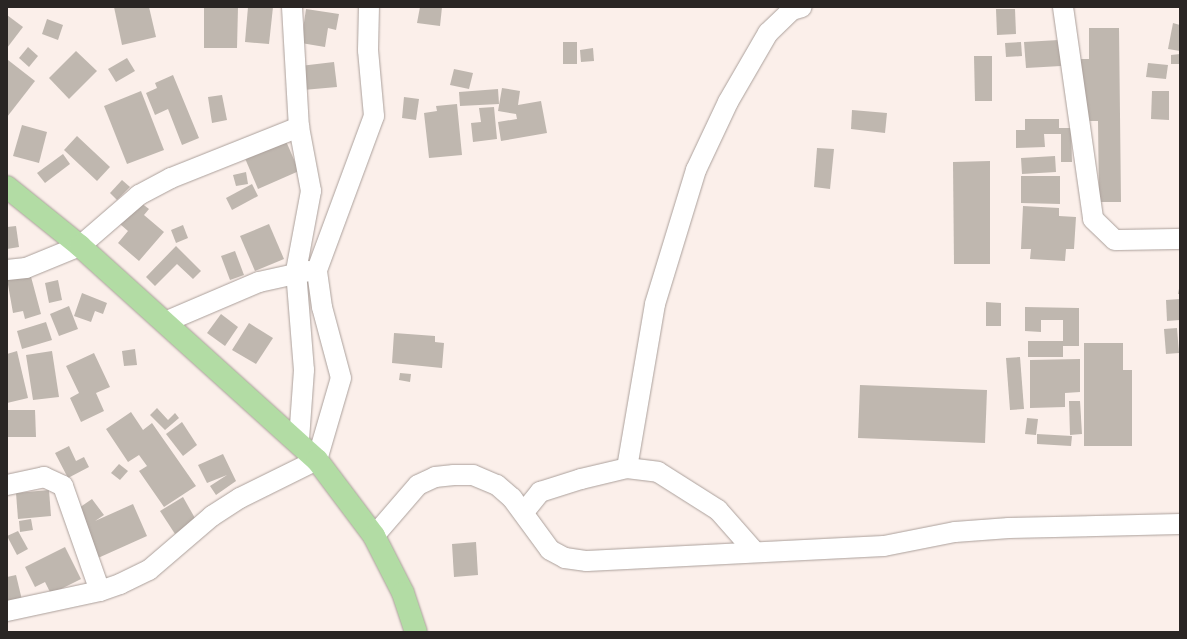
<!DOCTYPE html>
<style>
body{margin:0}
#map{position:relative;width:1187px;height:639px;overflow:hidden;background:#fbefea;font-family:Overpass,sans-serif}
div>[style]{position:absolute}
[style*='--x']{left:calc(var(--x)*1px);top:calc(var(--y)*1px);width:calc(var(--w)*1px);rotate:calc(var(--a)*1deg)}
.building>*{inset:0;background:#bfb7af}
.roads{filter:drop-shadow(0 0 1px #aba09b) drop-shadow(0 0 1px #aba09b)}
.minor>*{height:20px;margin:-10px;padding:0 10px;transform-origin:10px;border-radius:10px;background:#fff}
.major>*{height:22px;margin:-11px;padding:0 11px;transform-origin:11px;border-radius:11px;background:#b2dca4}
span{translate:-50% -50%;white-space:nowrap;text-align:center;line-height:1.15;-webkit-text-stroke:3px #fff;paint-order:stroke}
.frame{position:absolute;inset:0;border:8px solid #2a2624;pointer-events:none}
</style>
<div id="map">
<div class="building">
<div style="clip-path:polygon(114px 7px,149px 7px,156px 37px,122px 45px)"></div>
<div style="clip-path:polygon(204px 7px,238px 7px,237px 48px,204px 48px)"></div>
<div style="clip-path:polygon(248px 7px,273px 7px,269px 44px,245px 42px)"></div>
<div style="clip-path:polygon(420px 7px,442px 7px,440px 26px,417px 23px)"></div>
<div style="clip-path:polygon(306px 9px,339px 14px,336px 30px,328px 28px,325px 47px,301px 43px)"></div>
<div style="clip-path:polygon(996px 9px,1015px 9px,1016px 34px,997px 35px)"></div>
<div style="clip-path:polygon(7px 15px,23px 27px,7px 48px)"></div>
<div style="clip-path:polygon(47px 19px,63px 25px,58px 40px,42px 34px)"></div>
<div style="clip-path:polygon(1173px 23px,1180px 25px,1180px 51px,1168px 49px)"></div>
<div style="clip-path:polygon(1089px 28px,1119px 28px,1121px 202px,1099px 202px,1098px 121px,1081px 121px,1081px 59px,1089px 59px)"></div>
<div style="clip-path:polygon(1059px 40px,1061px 66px,1026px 68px,1024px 42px)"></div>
<div style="clip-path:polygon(563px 42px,577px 42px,577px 64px,563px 64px)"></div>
<div style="clip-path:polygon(1021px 42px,1022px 56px,1006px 57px,1005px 43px)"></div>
<div style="clip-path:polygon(28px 47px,38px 56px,29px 67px,19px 58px)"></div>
<div style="clip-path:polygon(593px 48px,594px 61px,581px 62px,580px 50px)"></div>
<div style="clip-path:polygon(76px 51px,97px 71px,69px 99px,49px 78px)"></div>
<div style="clip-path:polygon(1180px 54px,1180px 64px,1171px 64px,1171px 55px)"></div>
<div style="clip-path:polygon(974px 56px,992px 56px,992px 101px,975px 101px)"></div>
<div style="clip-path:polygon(127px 58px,135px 71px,116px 82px,108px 69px)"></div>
<div style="clip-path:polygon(8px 60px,35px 81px,7px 117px,7px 62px)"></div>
<div style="clip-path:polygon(334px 62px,337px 87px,303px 90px,300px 66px)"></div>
<div style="clip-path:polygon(1148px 63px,1168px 65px,1166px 79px,1146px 77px)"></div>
<div style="clip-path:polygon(454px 69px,473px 73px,469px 89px,450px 85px)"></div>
<div style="clip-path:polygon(173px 75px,199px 138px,182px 145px,168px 109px,155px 115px,146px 93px,157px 88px,155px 83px)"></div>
<div style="clip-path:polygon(502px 88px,520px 91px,518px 105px,541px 101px,547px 133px,501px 141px,498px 122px,517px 119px,516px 114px,498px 111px)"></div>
<div style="clip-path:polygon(498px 89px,499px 104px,460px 106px,459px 92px)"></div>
<div style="clip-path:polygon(141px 91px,164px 150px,127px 164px,104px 106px)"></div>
<div style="clip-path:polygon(1152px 91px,1169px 91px,1169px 120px,1151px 119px)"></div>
<div style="clip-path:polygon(222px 95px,227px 120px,212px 123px,208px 97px)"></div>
<div style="clip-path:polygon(404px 97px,419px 99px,416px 120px,402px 118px)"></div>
<div style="clip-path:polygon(457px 104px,462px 155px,429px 158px,424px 113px,437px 111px,436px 106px)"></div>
<div style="clip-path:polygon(494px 107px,497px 139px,473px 142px,471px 123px,481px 122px,479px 108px)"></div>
<div style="clip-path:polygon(852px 110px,887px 113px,885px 133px,851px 129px)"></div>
<div style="clip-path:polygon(1025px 119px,1059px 119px,1059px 128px,1071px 128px,1072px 162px,1061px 162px,1061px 134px,1044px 134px,1045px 147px,1016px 148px,1016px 130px,1025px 130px)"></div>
<div style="clip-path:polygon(22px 125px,47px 132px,39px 163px,13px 156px)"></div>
<div style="clip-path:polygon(282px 132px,299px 171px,258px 189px,241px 149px)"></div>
<div style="clip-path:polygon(77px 136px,110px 167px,97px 181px,64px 150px)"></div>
<div style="clip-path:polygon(817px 148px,834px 149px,830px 189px,814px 187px)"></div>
<div style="clip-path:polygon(63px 154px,70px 164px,45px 183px,37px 173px)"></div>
<div style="clip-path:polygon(1055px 156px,1056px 172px,1022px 174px,1021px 158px)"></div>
<div style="clip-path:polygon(990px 161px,990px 264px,954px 264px,953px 162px)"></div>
<div style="clip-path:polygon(246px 172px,248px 184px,236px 186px,233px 175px)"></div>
<div style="clip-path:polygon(1021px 176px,1060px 176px,1060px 204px,1021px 203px)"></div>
<div style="clip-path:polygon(122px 180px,130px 187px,117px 200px,110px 193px)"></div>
<div style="clip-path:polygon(252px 184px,258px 196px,232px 210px,226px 198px)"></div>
<div style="clip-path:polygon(132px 196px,149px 209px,144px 215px,164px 232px,139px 261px,118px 243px,128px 231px,113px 218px)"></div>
<div style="clip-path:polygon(1023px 206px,1059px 208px,1059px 216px,1076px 217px,1074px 249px,1066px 249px,1065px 261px,1030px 259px,1031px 249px,1021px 249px)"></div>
<div style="clip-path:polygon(269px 224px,284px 259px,255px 271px,240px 236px)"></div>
<div style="clip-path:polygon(183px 225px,188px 238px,176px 243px,171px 230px)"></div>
<div style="clip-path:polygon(16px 226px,19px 247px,7px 249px,7px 227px)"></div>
<div style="clip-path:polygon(176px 246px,201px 271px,193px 279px,177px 264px,155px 286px,146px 277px)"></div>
<div style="clip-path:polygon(235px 251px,244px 275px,230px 280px,221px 256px)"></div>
<div style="clip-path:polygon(30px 273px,41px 314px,25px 319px,23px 311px,13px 313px,7px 279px)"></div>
<div style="clip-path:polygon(58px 280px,62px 300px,49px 303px,45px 283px)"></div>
<div style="clip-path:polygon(1180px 283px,1180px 294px,1178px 294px)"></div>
<div style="clip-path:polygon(82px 293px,107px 303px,103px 314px,95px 311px,91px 322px,74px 316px)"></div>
<div style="clip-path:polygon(1180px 299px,1180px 320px,1167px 321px,1166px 300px)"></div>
<div style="clip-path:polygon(986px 302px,1001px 303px,1001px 326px,986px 326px)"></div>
<div style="clip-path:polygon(69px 306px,78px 329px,59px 336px,50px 314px)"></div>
<div style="clip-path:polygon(1025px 307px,1079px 308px,1079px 346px,1063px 346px,1063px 357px,1028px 357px,1028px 341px,1063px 341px,1063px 320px,1041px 320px,1041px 332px,1025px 331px)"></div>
<div style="clip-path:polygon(221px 314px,238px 327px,225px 346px,207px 333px)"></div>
<div style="clip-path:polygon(46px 322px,52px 340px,22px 349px,17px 331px)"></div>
<div style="clip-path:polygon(249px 323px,273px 338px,256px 364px,232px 350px)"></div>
<div style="clip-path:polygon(1177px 328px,1179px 353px,1166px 354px,1164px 329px)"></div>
<div style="clip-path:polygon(394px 333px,435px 336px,435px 342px,444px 343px,442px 368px,392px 363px)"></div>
<div style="clip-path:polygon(1084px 343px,1123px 343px,1123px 370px,1132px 370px,1132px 446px,1084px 446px)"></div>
<div style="clip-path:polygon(135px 349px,137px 365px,124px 366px,122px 351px)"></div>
<div style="clip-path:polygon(17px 351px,28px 398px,7px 403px,7px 354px)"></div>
<div style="clip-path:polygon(52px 351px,59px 397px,33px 400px,26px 355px)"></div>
<div style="clip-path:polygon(94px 353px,110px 387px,96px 393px,104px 411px,81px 422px,70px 398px,79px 393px,66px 366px)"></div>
<div style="clip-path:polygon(1020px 357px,1024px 409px,1010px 410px,1006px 358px)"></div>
<div style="clip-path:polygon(1080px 359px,1080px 392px,1065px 393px,1065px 407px,1030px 408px,1030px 360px)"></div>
<div style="clip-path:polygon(400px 373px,411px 374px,410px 382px,399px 380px)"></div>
<div style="clip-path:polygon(860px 385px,987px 390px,985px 443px,858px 438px)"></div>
<div style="clip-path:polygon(1069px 401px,1080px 401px,1082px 434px,1070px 435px)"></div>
<div style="clip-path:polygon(157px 408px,168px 420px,175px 413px,179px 418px,165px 430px,150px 415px)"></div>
<div style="clip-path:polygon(7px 410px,35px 410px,36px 437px,7px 437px)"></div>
<div style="clip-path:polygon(131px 412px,143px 430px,152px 423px,196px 486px,164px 507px,139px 471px,147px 466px,139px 455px,128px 462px,106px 429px)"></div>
<div style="clip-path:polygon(1027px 418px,1038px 419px,1036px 435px,1025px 434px)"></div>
<div style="clip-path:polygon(182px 422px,197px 445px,183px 456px,166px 434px)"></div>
<div style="clip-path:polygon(1037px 434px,1072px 436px,1071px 446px,1037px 444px)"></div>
<div style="clip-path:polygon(69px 446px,76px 461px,84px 457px,89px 467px,68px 478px,55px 453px)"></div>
<div style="clip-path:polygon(223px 454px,236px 481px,216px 495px,210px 486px,227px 475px,207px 483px,198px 465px)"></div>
<div style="clip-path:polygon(119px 464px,128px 471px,120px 480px,111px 473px)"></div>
<div style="clip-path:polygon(49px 490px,51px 516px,18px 519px,16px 493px)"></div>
<div style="clip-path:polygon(183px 497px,196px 520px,175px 534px,160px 511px)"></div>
<div style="clip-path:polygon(92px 499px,104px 515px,95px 521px,133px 504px,147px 536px,98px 558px,76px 510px)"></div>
<div style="clip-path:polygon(31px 519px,33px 530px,20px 532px,19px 521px)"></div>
<div style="clip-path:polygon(18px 531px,28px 549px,17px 555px,7px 536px)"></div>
<div style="clip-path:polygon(476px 542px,478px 575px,454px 577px,452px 544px)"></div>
<div style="clip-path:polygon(65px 547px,81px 579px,51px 594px,45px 582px,35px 587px,25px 567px)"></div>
<div style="clip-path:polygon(16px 575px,22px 600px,7px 604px,7px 577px)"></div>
</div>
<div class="roads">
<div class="minor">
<div style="--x:292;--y:7;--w:120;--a:86.7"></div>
<div style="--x:299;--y:127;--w:65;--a:79.4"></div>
<div style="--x:311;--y:191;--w:81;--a:100.6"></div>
<div style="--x:296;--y:271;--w:99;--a:85.4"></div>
<div style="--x:304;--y:370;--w:70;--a:94.1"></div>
<div style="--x:1063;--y:7;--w:214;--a:81.9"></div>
<div style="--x:1093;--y:219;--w:30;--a:44"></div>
<div style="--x:1115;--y:240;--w:65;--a:-0.9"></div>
<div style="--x:7;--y:270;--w:19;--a:-6"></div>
<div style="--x:26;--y:268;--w:58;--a:-22.2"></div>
<div style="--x:80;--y:246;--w:78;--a:-40.8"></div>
<div style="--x:139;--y:195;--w:36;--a:-28"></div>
<div style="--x:171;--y:178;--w:138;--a:-21.7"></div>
<div style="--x:165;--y:322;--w:102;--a:-23.1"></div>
<div style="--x:259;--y:282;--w:51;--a:-12.4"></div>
<div style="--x:627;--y:468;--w:166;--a:-80.3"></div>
<div style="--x:655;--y:304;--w:140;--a:-73"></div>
<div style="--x:696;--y:170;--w:75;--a:-64.8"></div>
<div style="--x:728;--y:102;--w:80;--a:-59.9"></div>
<div style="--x:768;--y:33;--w:33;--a:-44"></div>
<div style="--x:792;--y:10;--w:10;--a:-17"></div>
<div style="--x:7;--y:485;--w:38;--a:-12"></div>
<div style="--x:44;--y:477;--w:21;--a:25"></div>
<div style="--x:63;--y:486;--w:111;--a:70.6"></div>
<div style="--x:524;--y:512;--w:26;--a:-51"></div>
<div style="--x:540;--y:492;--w:43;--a:-17.6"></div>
<div style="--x:581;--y:479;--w:47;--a:-13.4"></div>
<div style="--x:627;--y:468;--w:31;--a:7"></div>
<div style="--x:658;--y:472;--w:71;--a:32.3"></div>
<div style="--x:718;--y:510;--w:56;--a:48.6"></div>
<div style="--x:374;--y:536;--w:67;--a:-49.2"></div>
<div style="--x:418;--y:485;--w:19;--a:-25"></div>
<div style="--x:435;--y:477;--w:19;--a:-6"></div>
<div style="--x:454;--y:475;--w:19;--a:0"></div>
<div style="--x:473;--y:475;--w:26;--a:23"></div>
<div style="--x:497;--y:485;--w:20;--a:41"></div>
<div style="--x:512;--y:498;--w:64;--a:53.8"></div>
<div style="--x:550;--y:550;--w:17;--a:28"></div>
<div style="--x:565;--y:558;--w:22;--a:8"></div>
<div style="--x:587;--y:561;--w:297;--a:-2.9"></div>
<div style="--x:884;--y:546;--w:72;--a:-11.2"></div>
<div style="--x:955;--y:532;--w:54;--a:-4.2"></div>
<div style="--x:1009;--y:528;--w:171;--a:-1.3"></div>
<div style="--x:7;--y:611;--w:95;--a:-12.1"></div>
<div style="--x:100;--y:591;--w:21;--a:-19"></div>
<div style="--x:120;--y:584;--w:32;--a:-26"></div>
<div style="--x:149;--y:570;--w:83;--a:-40.6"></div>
<div style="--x:212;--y:516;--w:33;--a:-33"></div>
<div style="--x:240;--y:498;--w:86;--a:-26.3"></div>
<div style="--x:317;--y:460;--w:85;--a:-73.7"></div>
<div style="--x:341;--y:378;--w:73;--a:-105"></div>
<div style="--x:322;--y:307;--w:37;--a:-98"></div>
<div style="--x:317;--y:270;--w:164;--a:-69.7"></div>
<div style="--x:374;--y:116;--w:66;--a:-95.2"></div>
<div style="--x:368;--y:50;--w:43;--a:-88.7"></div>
</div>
<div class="major">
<div style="--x:7;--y:187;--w:94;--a:38.9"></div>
<div style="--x:80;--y:246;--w:319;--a:42.1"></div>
<div style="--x:317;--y:460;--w:95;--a:53.1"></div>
<div style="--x:374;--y:536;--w:64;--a:63"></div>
<div style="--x:403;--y:593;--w:41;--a:71.6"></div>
</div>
</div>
<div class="frame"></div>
</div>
